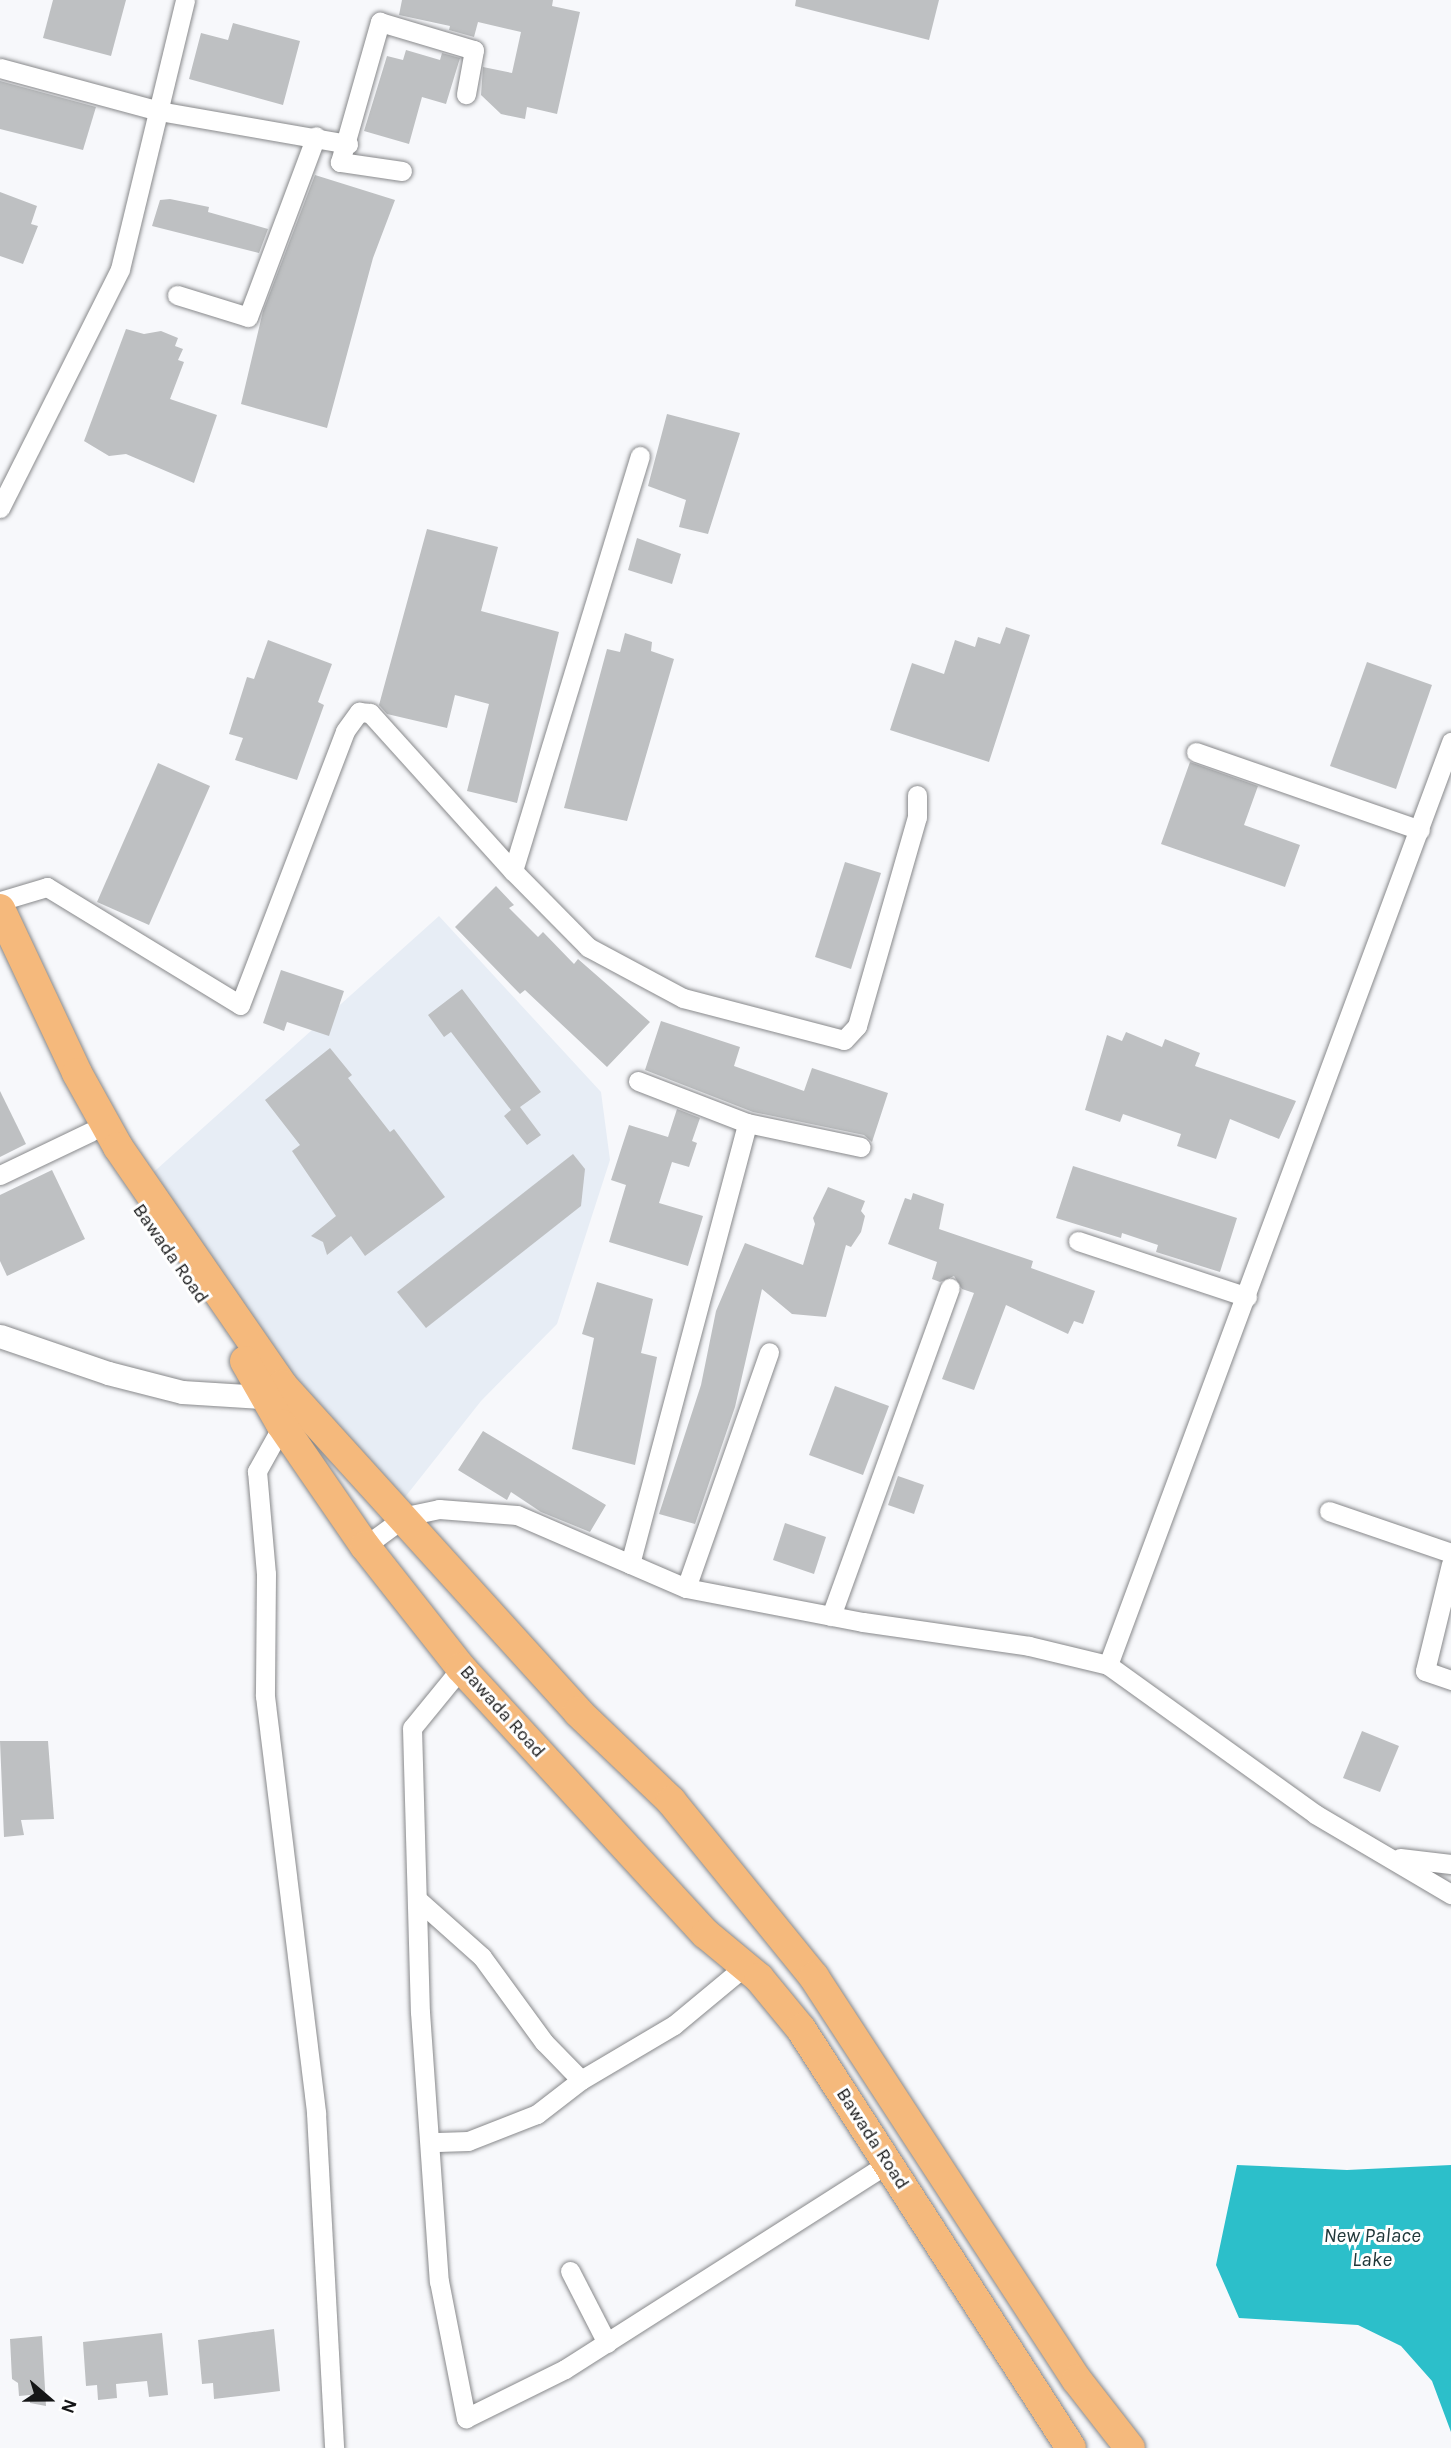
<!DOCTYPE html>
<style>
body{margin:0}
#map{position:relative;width:1451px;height:2448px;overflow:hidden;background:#f7f8fb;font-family:Karla,sans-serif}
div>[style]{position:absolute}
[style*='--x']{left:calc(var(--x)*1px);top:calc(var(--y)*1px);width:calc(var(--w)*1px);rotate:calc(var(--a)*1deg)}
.built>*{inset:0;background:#e7edf5}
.water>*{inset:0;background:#2cbfca}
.building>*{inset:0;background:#bec0c2}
.roads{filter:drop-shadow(0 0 2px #88898b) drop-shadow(0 0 2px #88898b)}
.minor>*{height:19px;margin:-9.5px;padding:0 9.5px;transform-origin:9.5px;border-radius:9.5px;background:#fff}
.tertiary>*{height:23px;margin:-11.5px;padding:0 11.5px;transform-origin:11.5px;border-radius:11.5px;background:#fff}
.primary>*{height:30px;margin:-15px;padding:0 15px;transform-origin:15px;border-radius:15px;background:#f5b97c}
span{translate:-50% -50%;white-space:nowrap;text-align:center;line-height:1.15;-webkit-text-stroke:6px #fff;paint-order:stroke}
.street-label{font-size:19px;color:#151617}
.water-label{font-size:21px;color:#21383a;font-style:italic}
.north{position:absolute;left:14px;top:2364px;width:70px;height:70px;-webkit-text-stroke:5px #fff;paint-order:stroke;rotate:110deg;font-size:19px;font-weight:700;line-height:28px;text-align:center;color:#151617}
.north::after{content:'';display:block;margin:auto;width:24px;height:32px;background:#151617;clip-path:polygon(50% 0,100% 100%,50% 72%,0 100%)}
</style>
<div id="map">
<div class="built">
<div style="clip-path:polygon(439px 916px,601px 1092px,610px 1160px,557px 1324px,481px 1401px,398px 1506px,312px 1416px,147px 1178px)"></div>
</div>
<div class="water">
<div style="clip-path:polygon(1237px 2165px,1347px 2170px,1451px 2165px,1451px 2432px,1432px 2381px,1401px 2346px,1358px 2325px,1239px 2318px,1216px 2265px)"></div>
</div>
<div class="building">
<div style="clip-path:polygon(53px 0,126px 0,111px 56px,43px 38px)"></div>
<div style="clip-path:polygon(402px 0,553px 0,552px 6px,580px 12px,557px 114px,527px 107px,525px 119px,501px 114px,481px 95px,483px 67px,512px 73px,521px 32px,478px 22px,474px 37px,449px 30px,450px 26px,399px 15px)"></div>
<div style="clip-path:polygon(796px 0,939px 0,929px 40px,795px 6px)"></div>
<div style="clip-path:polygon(233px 23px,300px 41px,283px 105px,189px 79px,201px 33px,228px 40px)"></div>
<div style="clip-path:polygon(406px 50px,440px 60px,442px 53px,460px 58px,446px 104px,422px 97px,409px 144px,364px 131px,387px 56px,403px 60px)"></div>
<div style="clip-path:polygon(0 81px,96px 107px,83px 150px,0 129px)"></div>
<div style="clip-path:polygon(315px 175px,395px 200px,373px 258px,327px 428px,241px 404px,263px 311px)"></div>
<div style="clip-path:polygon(0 192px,37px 206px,31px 224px,38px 226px,23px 264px,0 256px)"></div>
<div style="clip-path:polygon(170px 199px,209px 207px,208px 212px,268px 229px,259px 253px,152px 226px,160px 200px)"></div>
<div style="clip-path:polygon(126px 329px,144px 334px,161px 331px,178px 338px,175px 346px,183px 349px,178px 360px,184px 362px,170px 399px,217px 415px,194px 483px,126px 454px,109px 456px,84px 441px)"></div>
<div style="clip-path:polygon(667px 414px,740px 433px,708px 534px,679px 527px,686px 500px,648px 486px)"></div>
<div style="clip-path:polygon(427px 529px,498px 547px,481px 611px,559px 632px,517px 803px,467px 791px,489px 704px,455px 695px,447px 728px,387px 714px,379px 705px)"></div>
<div style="clip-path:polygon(637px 538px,681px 554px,672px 584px,628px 570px)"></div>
<div style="clip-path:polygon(1006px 627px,1030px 635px,989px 762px,890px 730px,912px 663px,944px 674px,955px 640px,975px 647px,978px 637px,1000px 644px)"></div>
<div style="clip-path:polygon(625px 633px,652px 642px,651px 651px,674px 659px,627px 821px,564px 808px,607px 649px,620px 652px)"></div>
<div style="clip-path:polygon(268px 640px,332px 664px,318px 702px,324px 705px,297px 780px,235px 760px,243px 738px,229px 734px,247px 677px,254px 679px)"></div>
<div style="clip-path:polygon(1367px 662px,1432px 685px,1396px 789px,1330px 766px)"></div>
<div style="clip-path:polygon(1190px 762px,1258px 786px,1244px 825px,1300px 845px,1285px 887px,1161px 844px)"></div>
<div style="clip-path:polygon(158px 763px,210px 786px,149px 925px,97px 902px)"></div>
<div style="clip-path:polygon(845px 862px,881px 873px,851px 969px,815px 957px)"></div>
<div style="clip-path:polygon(496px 886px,514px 905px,509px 908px,538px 937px,543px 932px,574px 964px,578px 959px,650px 1022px,607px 1067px,525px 990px,520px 994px,455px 927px)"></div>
<div style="clip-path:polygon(281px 970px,344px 991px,329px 1036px,287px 1022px,284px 1031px,263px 1023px)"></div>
<div style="clip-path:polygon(462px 989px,541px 1092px,520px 1107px,541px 1135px,527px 1145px,504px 1116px,511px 1110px,451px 1032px,444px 1037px,428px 1015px)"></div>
<div style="clip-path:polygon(661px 1021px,740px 1047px,734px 1066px,804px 1091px,812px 1068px,888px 1093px,872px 1142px,864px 1135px,753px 1112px,645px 1070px)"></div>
<div style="clip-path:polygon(1126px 1032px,1162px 1047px,1165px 1039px,1200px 1053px,1195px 1066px,1296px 1101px,1279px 1139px,1230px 1119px,1216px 1159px,1177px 1146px,1181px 1134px,1123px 1114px,1120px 1122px,1085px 1110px,1107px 1035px,1122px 1041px)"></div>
<div style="clip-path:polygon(330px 1048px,352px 1075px,348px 1078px,390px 1132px,394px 1129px,445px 1197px,365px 1256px,351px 1236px,327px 1255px,323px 1242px,311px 1236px,336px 1216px,292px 1151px,300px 1145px,265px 1100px)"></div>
<div style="clip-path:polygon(0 1091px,26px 1144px,0 1157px)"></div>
<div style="clip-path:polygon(677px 1109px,700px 1118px,692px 1141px,697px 1143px,689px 1167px,672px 1162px,659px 1203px,703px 1216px,688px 1266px,609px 1242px,626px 1185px,611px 1180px,629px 1125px,668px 1137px)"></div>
<div style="clip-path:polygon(573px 1154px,585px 1169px,581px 1206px,426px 1328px,397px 1292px)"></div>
<div style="clip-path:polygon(1073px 1166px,1237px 1218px,1220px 1272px,1156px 1252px,1158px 1245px,1122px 1233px,1121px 1238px,1056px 1218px)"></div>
<div style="clip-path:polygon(52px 1170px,85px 1239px,7px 1276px,0 1261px,0 1195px)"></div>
<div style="clip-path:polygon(828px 1187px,865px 1201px,861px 1211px,865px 1216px,861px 1232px,851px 1247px,846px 1245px,826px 1317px,792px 1314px,762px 1289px,735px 1407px,695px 1524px,659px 1514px,701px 1385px,716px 1311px,745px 1243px,803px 1265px,815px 1224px,813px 1218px)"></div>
<div style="clip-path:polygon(913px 1193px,944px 1204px,939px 1229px,1033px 1261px,1031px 1268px,1095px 1291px,1083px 1324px,1074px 1321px,1068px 1334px,1006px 1305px,974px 1390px,942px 1379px,974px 1293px,962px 1289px,954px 1276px,940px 1282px,932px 1279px,937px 1262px,888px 1244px,905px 1198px,911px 1200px)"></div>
<div style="clip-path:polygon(597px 1282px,653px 1299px,641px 1353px,657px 1357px,635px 1465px,572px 1449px,594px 1338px,582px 1334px)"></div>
<div style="clip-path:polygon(835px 1386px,889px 1406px,863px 1475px,809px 1455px)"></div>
<div style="clip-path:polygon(483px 1431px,606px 1505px,590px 1532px,541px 1512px,511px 1492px,507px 1500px,458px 1470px)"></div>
<div style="clip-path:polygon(898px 1476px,924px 1485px,914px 1514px,888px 1505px)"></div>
<div style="clip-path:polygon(785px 1523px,826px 1537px,814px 1574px,773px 1560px)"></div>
<div style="clip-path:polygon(1362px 1731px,1399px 1746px,1380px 1792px,1343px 1778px)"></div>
<div style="clip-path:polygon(0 1741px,48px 1741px,54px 1819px,21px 1820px,24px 1835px,4px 1837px)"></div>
<div style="clip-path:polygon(274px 2329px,280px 2391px,214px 2399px,213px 2383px,202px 2384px,198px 2340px)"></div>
<div style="clip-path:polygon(162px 2333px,168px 2395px,149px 2397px,147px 2381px,116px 2384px,117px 2398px,98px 2400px,97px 2385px,86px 2386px,83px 2342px)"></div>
<div style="clip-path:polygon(42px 2336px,46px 2406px,30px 2403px,30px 2395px,19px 2396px,18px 2383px,12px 2379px,10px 2339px)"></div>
</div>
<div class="roads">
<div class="minor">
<div style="--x:0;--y:68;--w:165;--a:15.1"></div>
<div style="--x:159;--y:111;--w:192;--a:9.9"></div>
<div style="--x:402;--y:171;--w:63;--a:-171.7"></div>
<div style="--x:340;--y:162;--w:146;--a:-74.1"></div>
<div style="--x:380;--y:22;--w:98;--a:16.6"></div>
<div style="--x:474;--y:50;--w:45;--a:100.3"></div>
<div style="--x:177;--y:295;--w:74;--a:17.2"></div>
<div style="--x:248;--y:317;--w:193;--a:-69.4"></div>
<div style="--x:0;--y:508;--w:267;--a:-63.3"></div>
<div style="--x:120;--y:269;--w:277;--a:-76.4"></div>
<div style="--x:1196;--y:752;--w:237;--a:19.2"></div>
<div style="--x:513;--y:871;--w:434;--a:-73"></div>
<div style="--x:0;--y:901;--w:49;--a:-16.6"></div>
<div style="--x:47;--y:887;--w:226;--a:31.4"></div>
<div style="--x:240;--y:1005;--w:293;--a:-69"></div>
<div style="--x:345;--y:731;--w:24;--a:-54"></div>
<div style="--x:359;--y:712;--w:11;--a:5"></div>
<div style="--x:370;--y:713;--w:213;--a:47.9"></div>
<div style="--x:513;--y:871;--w:107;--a:45.4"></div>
<div style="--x:588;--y:947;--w:108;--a:28.2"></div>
<div style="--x:683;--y:998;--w:166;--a:14.6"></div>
<div style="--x:844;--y:1040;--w:19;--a:-47"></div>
<div style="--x:857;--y:1026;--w:217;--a:-74"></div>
<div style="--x:917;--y:817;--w:22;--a:-90"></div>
<div style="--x:638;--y:1081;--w:117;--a:21.1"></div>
<div style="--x:747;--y:1123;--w:116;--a:11.9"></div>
<div style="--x:0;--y:1175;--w:100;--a:-25.5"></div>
<div style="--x:1078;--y:1241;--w:178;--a:18.3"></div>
<div style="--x:286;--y:1419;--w:60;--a:119.1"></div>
<div style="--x:257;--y:1471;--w:103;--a:85"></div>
<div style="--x:266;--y:1574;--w:122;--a:90.5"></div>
<div style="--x:265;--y:1696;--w:420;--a:83"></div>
<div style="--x:316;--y:2113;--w:335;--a:86.9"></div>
<div style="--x:1329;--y:1511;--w:129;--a:19"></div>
<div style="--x:365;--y:1546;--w:51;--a:-36.2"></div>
<div style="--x:406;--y:1516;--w:34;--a:-12"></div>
<div style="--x:439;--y:1509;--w:78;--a:4.4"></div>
<div style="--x:517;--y:1515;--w:184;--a:23.4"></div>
<div style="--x:686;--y:1588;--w:180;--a:10.9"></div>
<div style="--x:863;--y:1622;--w:168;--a:8.2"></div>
<div style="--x:1029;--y:1646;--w:81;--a:13.5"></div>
<div style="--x:1108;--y:1665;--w:255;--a:35.7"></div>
<div style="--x:1315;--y:1814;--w:158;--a:30.5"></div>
<div style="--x:630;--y:1564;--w:456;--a:-75.1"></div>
<div style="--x:1451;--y:1564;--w:110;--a:103.7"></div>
<div style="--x:1425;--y:1671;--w:28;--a:19"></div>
<div style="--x:686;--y:1588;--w:250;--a:-70.6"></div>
<div style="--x:831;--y:1616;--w:349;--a:-70.1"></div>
<div style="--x:1108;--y:1665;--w:985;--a:-69.61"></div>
<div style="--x:461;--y:1668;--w:77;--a:129.2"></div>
<div style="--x:412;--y:1728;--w:284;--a:88.4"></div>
<div style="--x:420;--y:2012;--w:270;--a:86"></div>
<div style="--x:439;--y:2281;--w:140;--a:78.9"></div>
<div style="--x:466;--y:2418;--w:110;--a:-26.3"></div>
<div style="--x:565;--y:2369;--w:383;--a:-32.5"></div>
<div style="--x:1400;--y:1858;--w:51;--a:6.7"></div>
<div style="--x:417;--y:1899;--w:87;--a:41.7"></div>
<div style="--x:482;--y:1957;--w:105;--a:53.9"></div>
<div style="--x:544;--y:2042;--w:53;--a:45.8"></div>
<div style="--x:581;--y:2080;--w:56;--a:142.3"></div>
<div style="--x:537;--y:2114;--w:74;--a:158.6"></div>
<div style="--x:468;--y:2141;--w:38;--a:178"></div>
<div style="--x:581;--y:2080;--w:108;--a:-30.6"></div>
<div style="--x:674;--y:2025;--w:92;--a:-39.7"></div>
<div style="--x:570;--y:2271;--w:81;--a:62.8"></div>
</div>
<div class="tertiary">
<div style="--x:0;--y:1336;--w:114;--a:18.9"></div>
<div style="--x:108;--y:1373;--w:76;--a:14.4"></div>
<div style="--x:182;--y:1392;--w:96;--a:3.6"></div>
</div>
<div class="primary">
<div style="--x:0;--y:909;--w:181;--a:64.8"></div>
<div style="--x:77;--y:1073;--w:85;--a:61"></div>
<div style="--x:118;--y:1147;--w:289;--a:55.4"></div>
<div style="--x:282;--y:1385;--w:441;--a:47.8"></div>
<div style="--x:578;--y:1712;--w:129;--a:43.7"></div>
<div style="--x:671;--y:1801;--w:227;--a:50.9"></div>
<div style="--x:814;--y:1977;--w:481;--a:56.9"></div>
<div style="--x:1077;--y:2380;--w:86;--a:52.1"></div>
<div style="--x:245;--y:1361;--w:73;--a:60.3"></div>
<div style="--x:281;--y:1424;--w:148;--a:55.5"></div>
<div style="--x:365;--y:1546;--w:155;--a:51.8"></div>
<div style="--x:461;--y:1668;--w:362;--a:47.4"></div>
<div style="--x:706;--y:1934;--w:69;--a:39.7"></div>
<div style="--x:759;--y:1978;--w:66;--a:50.5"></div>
<div style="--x:801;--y:2029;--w:498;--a:57.2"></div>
</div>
</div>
<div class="street-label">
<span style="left:170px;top:1254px;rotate:55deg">Bawada Road</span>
<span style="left:502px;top:1712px;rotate:48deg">Bawada Road</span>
<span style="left:872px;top:2139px;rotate:57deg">Bawada Road</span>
</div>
<div class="water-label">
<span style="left:1372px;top:2247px">New Palace<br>Lake</span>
</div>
<div class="north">N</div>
</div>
